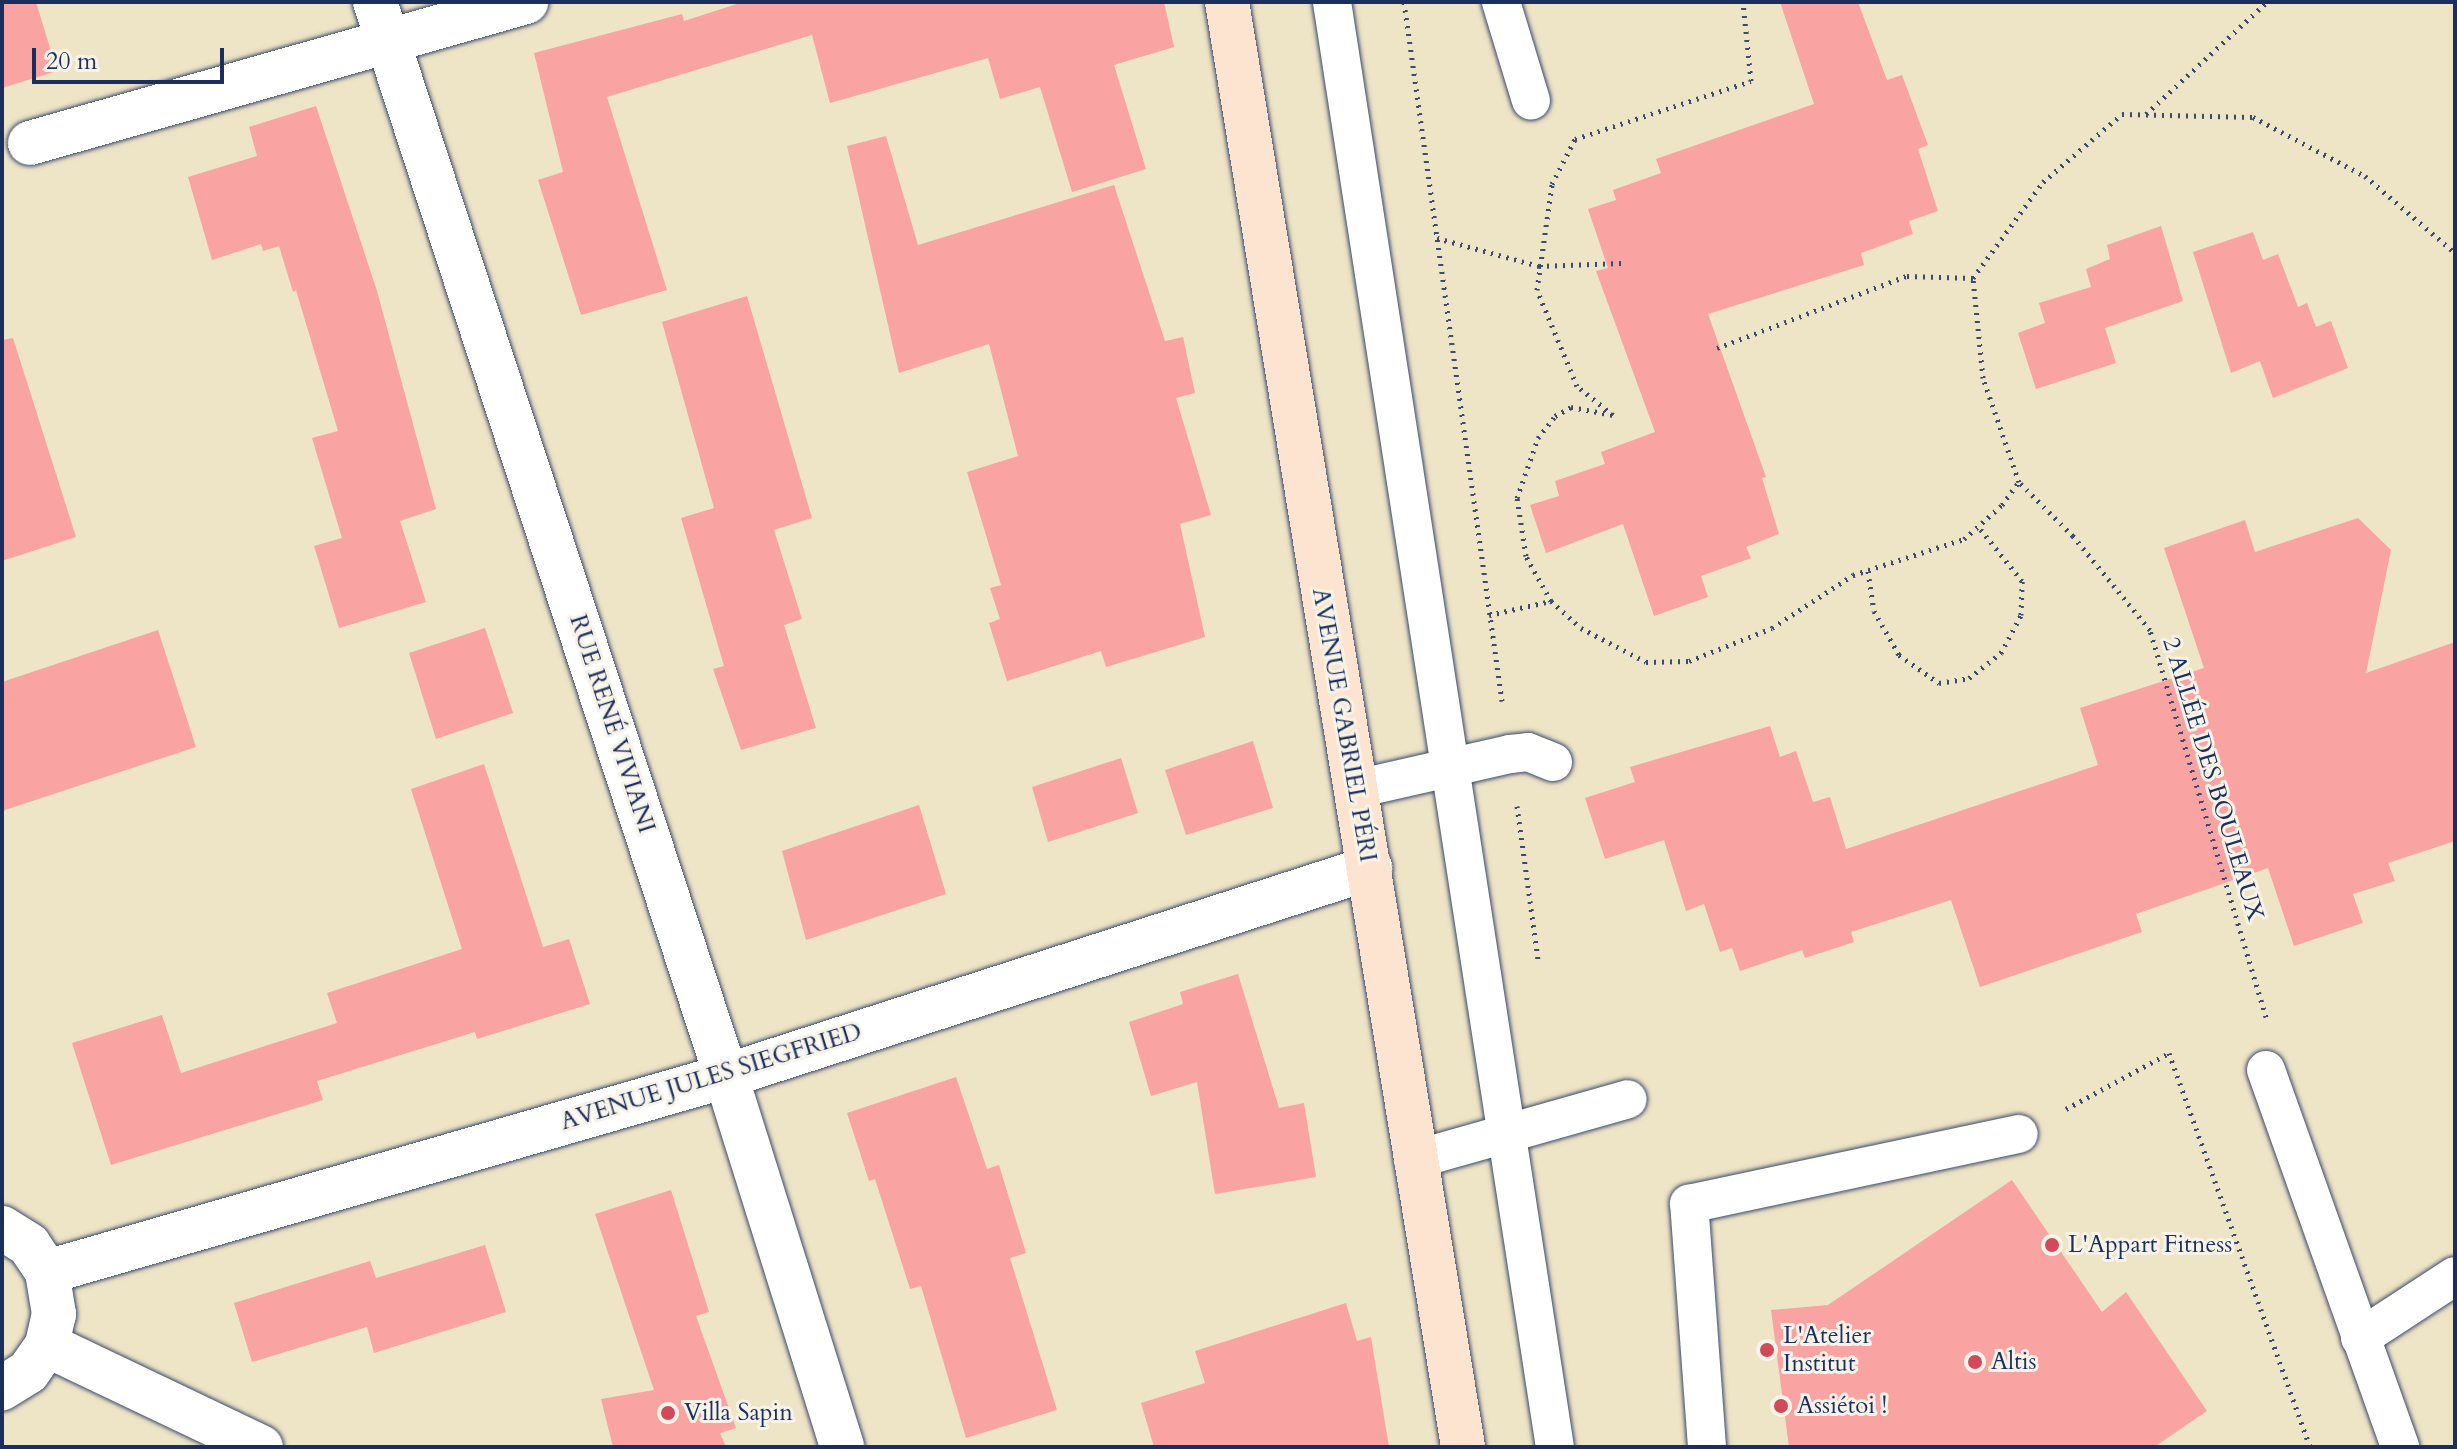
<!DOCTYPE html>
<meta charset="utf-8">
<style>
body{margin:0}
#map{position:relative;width:2457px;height:1449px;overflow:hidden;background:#eee4c6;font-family:Cardo,serif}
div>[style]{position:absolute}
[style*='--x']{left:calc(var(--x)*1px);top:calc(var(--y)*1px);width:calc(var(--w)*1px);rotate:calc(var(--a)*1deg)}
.building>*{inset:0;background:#f9a4a2}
.path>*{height:5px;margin-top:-2.5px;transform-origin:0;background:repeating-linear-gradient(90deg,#3b4a6e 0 2px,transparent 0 8px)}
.roads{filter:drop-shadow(0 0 2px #3b4a6e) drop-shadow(0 0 2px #3b4a6e)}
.lane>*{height:38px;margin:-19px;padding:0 19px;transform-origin:19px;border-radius:19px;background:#fff}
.street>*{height:44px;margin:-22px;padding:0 22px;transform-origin:22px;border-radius:22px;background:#fff}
.secondary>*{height:44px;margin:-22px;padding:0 22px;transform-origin:22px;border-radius:22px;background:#fde4d0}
.dots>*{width:22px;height:22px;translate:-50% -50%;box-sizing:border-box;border:4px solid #f7f3e8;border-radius:50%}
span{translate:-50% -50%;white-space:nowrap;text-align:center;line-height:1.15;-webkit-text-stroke:6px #f7f3e8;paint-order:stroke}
.street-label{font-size:24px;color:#1b2f5e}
.poi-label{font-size:24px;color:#1b2f5e}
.left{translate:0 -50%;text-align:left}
.frame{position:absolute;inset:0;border:4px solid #1b2f5e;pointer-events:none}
.scale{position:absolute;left:32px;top:48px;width:192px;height:36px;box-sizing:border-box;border:4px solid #1b2f5e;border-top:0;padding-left:10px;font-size:24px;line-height:28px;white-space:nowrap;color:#1b2f5e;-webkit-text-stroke:6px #f7f3e8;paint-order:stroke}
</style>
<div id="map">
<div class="building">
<div style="clip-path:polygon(2px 2px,36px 2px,57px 71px,2px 88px)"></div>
<div style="clip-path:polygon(743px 2px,1164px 2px,1174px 47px,1114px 65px,1146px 169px,1072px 192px,1040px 87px,1000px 99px,988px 58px,830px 103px,812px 35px,607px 97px,667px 290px,581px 315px,538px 180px,563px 172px,534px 53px,682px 14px,684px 21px)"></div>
<div style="clip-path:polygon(1780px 2px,1858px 2px,1887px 80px,1902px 75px,1928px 145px,1918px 149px,1938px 211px,1909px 221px,1913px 234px,1861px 253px,1864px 265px,1708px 314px,1766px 477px,1762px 478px,1779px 534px,1746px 547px,1751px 558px,1701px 576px,1708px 597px,1654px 616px,1623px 524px,1546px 553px,1530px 505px,1559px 496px,1555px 481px,1605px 464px,1601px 452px,1655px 432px,1596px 271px,1608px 268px,1588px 209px,1616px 200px,1613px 190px,1661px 173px,1656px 159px,1814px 104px)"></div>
<div style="clip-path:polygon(316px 106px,377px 291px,436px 509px,400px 521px,426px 602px,339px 628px,314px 546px,342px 538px,312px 438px,338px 431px,296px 290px,293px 292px,279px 246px,263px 251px,261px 244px,212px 260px,188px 177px,257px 156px,249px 127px)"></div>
<div style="clip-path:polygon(886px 136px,918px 245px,1114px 185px,1165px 341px,1183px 337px,1195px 393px,1176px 398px,1211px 515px,1180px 524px,1205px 637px,1106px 667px,1101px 651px,1007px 681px,989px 623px,1000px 619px,990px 588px,1001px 585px,967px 472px,1018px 456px,989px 344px,899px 373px,847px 146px)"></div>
<div style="clip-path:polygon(2161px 226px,2183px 301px,2105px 328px,2116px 363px,2036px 389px,2018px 333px,2045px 323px,2039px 303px,2091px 287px,2086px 269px,2110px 259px,2107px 245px)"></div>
<div style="clip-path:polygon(2253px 232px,2263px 260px,2278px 254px,2298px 307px,2307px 303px,2316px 327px,2331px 321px,2348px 368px,2273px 398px,2260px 361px,2231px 373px,2193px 252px)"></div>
<div style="clip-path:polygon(747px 296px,812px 518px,774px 530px,802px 619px,784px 625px,816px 728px,741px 750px,713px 669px,724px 666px,681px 518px,714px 508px,662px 322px)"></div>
<div style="clip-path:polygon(13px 338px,76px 537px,2px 561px,2px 340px)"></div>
<div style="clip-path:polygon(2358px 518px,2391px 550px,2366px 673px,2455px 642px,2455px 841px,2388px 863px,2395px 881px,2353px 894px,2363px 923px,2294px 946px,2268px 868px,2136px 914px,2142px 932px,1980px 987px,1951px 900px,1851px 932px,1854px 942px,1805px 958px,1802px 950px,1740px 971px,1732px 948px,1720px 952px,1704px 904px,1686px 911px,1664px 840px,1605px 859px,1585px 798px,1635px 782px,1630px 767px,1770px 726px,1780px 757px,1796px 751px,1813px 802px,1830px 797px,1846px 849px,2098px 765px,2080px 708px,2204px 668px,2164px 548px,2245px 520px,2255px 552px)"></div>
<div style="clip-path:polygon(485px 628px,513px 713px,436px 739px,409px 653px)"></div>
<div style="clip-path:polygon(158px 630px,196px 747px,2px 811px,2px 682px)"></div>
<div style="clip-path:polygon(1253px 741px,1273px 808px,1186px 835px,1165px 770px)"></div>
<div style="clip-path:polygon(1121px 758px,1138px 813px,1048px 842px,1032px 787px)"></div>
<div style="clip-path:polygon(484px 764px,543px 947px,569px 939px,590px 1004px,477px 1039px,475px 1032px,317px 1081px,323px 1100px,111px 1165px,72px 1043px,162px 1015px,181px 1073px,337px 1023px,327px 993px,462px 949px,411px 789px)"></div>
<div style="clip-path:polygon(919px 805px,946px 894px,806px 940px,782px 851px)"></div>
<div style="clip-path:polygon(1238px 974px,1279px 1108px,1304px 1103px,1316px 1177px,1215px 1194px,1197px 1082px,1151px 1096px,1129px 1022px,1183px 1004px,1180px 992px)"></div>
<div style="clip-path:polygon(956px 1077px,987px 1169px,999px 1165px,1026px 1253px,1010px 1258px,1057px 1410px,966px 1438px,921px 1286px,910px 1289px,875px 1179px,869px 1181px,847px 1113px)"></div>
<div style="clip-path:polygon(2012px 1180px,2102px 1312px,2126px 1292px,2207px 1411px,2154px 1447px,1789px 1447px,1771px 1310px,1828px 1305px)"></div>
<div style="clip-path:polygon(671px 1190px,709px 1312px,696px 1316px,736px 1428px,720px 1433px,726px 1447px,613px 1447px,601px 1399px,654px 1390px,595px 1214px)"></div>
<div style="clip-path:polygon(485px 1245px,506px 1312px,374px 1353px,367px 1327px,252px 1362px,234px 1303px,370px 1261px,376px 1278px)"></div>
<div style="clip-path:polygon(1346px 1303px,1357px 1341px,1371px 1337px,1389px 1447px,1154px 1447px,1141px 1403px,1205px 1383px,1195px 1351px)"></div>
</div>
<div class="path">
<div style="--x:1404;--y:2;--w:706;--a:82.02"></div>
<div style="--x:2146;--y:114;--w:165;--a:-42.8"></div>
<div style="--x:1437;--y:238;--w:106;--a:15.4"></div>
<div style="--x:1539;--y:266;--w:83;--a:-2.1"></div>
<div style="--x:1717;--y:348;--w:203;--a:-20.8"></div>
<div style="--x:1907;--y:276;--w:66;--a:1.7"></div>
<div style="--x:1868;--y:571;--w:40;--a:81.5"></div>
<div style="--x:1874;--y:611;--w:51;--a:60.4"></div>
<div style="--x:1899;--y:655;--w:49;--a:35"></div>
<div style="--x:1939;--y:683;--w:30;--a:-9"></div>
<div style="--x:1969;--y:678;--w:41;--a:-38"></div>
<div style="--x:2001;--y:653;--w:43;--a:-62.2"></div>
<div style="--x:2021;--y:615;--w:34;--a:-88"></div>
<div style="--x:2022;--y:581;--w:70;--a:-128.7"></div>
<div style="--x:1551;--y:601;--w:51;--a:-119.1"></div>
<div style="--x:1526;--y:556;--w:59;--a:-98.8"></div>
<div style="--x:1517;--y:498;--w:64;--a:-70.7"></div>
<div style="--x:1538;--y:438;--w:28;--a:-52"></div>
<div style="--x:1555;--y:416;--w:18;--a:-29"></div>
<div style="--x:1571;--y:407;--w:43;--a:10.8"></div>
<div style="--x:1613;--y:415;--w:46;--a:-141.1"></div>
<div style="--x:1577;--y:386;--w:104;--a:-112.6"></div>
<div style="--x:1537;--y:290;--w:107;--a:-81.9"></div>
<div style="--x:1552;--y:184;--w:51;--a:-62.9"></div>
<div style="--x:1575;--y:139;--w:185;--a:-18.2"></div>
<div style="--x:1751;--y:81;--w:79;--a:-95.8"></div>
<div style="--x:1489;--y:615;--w:64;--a:-12.7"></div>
<div style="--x:1551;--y:601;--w:40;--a:42"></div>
<div style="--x:1581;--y:628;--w:73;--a:27.6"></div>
<div style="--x:1646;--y:662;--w:43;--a:-1.3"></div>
<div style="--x:1689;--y:661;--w:89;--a:-21.7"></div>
<div style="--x:1772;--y:628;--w:97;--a:-33.2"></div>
<div style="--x:1853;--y:575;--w:117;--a:-18"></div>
<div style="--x:1964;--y:539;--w:51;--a:-41.8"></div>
<div style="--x:2002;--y:505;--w:29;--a:-54"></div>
<div style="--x:1517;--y:806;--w:154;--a:82.2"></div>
<div style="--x:2266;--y:1017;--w:404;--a:-106.7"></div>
<div style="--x:2150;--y:630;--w:122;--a:-129.3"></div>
<div style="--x:2073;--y:536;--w:76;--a:-135"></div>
<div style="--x:2019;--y:482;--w:110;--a:-109.1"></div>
<div style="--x:1983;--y:378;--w:100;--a:-95.7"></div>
<div style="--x:1973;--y:278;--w:119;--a:-53.9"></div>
<div style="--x:2043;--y:182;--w:104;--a:-40.7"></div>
<div style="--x:2122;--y:114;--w:131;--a:1.3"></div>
<div style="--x:2253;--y:117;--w:127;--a:27.8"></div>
<div style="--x:2365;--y:176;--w:118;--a:40.5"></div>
<div style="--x:2066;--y:1109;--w:117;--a:-28.5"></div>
<div style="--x:2169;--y:1053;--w:418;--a:70.3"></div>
</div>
<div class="roads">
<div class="lane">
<div style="--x:1332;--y:2;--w:1462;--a:81.23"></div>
<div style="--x:1501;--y:2;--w:103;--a:73.1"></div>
<div style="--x:1356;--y:789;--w:158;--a:-12.8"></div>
<div style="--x:1510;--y:754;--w:18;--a:-6"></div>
<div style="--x:1528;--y:752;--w:27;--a:22"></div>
<div style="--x:2266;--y:1070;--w:400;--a:70.4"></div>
<div style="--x:1413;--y:1160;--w:223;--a:-15.8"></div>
<div style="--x:2360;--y:1338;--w:113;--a:-33.1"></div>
<div style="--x:1707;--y:1447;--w:244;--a:-94.2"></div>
<div style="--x:1689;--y:1204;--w:337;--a:-12"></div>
</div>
<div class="street">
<div style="--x:375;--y:2;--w:1130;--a:71.9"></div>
<div style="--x:726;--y:1076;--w:389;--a:72.6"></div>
<div style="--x:30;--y:143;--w:516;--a:-15.87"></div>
<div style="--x:2;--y:1228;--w:32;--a:32"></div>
<div style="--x:29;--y:1245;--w:32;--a:56"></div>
<div style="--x:47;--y:1272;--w:43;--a:80.5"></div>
<div style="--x:54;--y:1314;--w:32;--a:103"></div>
<div style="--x:47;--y:1345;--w:33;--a:125"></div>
<div style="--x:28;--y:1372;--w:31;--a:148"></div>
<div style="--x:47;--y:1272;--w:707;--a:-16.1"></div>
<div style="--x:726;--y:1076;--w:677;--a:-17.9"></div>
<div style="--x:47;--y:1345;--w:237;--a:25.5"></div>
</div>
<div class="secondary">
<div style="--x:1227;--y:2;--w:1464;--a:80.72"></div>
</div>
</div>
<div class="dots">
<div style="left:2052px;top:1245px;background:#d1495b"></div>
<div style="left:1767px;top:1350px;background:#d1495b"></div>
<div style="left:1975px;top:1362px;background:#d1495b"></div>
<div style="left:1781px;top:1406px;background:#d1495b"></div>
<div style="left:668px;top:1413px;background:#d1495b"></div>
</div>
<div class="street-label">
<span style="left:612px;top:724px;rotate:72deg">RUE RENÉ VIVIANI</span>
<span style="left:1344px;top:725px;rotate:80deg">AVENUE GABRIEL PÉRI</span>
<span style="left:2213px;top:779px;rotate:73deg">2 ALLÉE DES BOULEAUX</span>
<span style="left:711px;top:1077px;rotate:-17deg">AVENUE JULES SIEGFRIED</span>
</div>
<div class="poi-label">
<span class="left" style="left:2068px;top:1245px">L'Appart Fitness</span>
<span class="left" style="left:1783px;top:1350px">L'Atelier<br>Institut</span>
<span class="left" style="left:1991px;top:1362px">Altis</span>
<span class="left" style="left:1797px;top:1406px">Assiétoi !</span>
<span class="left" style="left:684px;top:1413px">Villa Sapin</span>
</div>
<div class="frame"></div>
<div class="scale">20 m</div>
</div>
